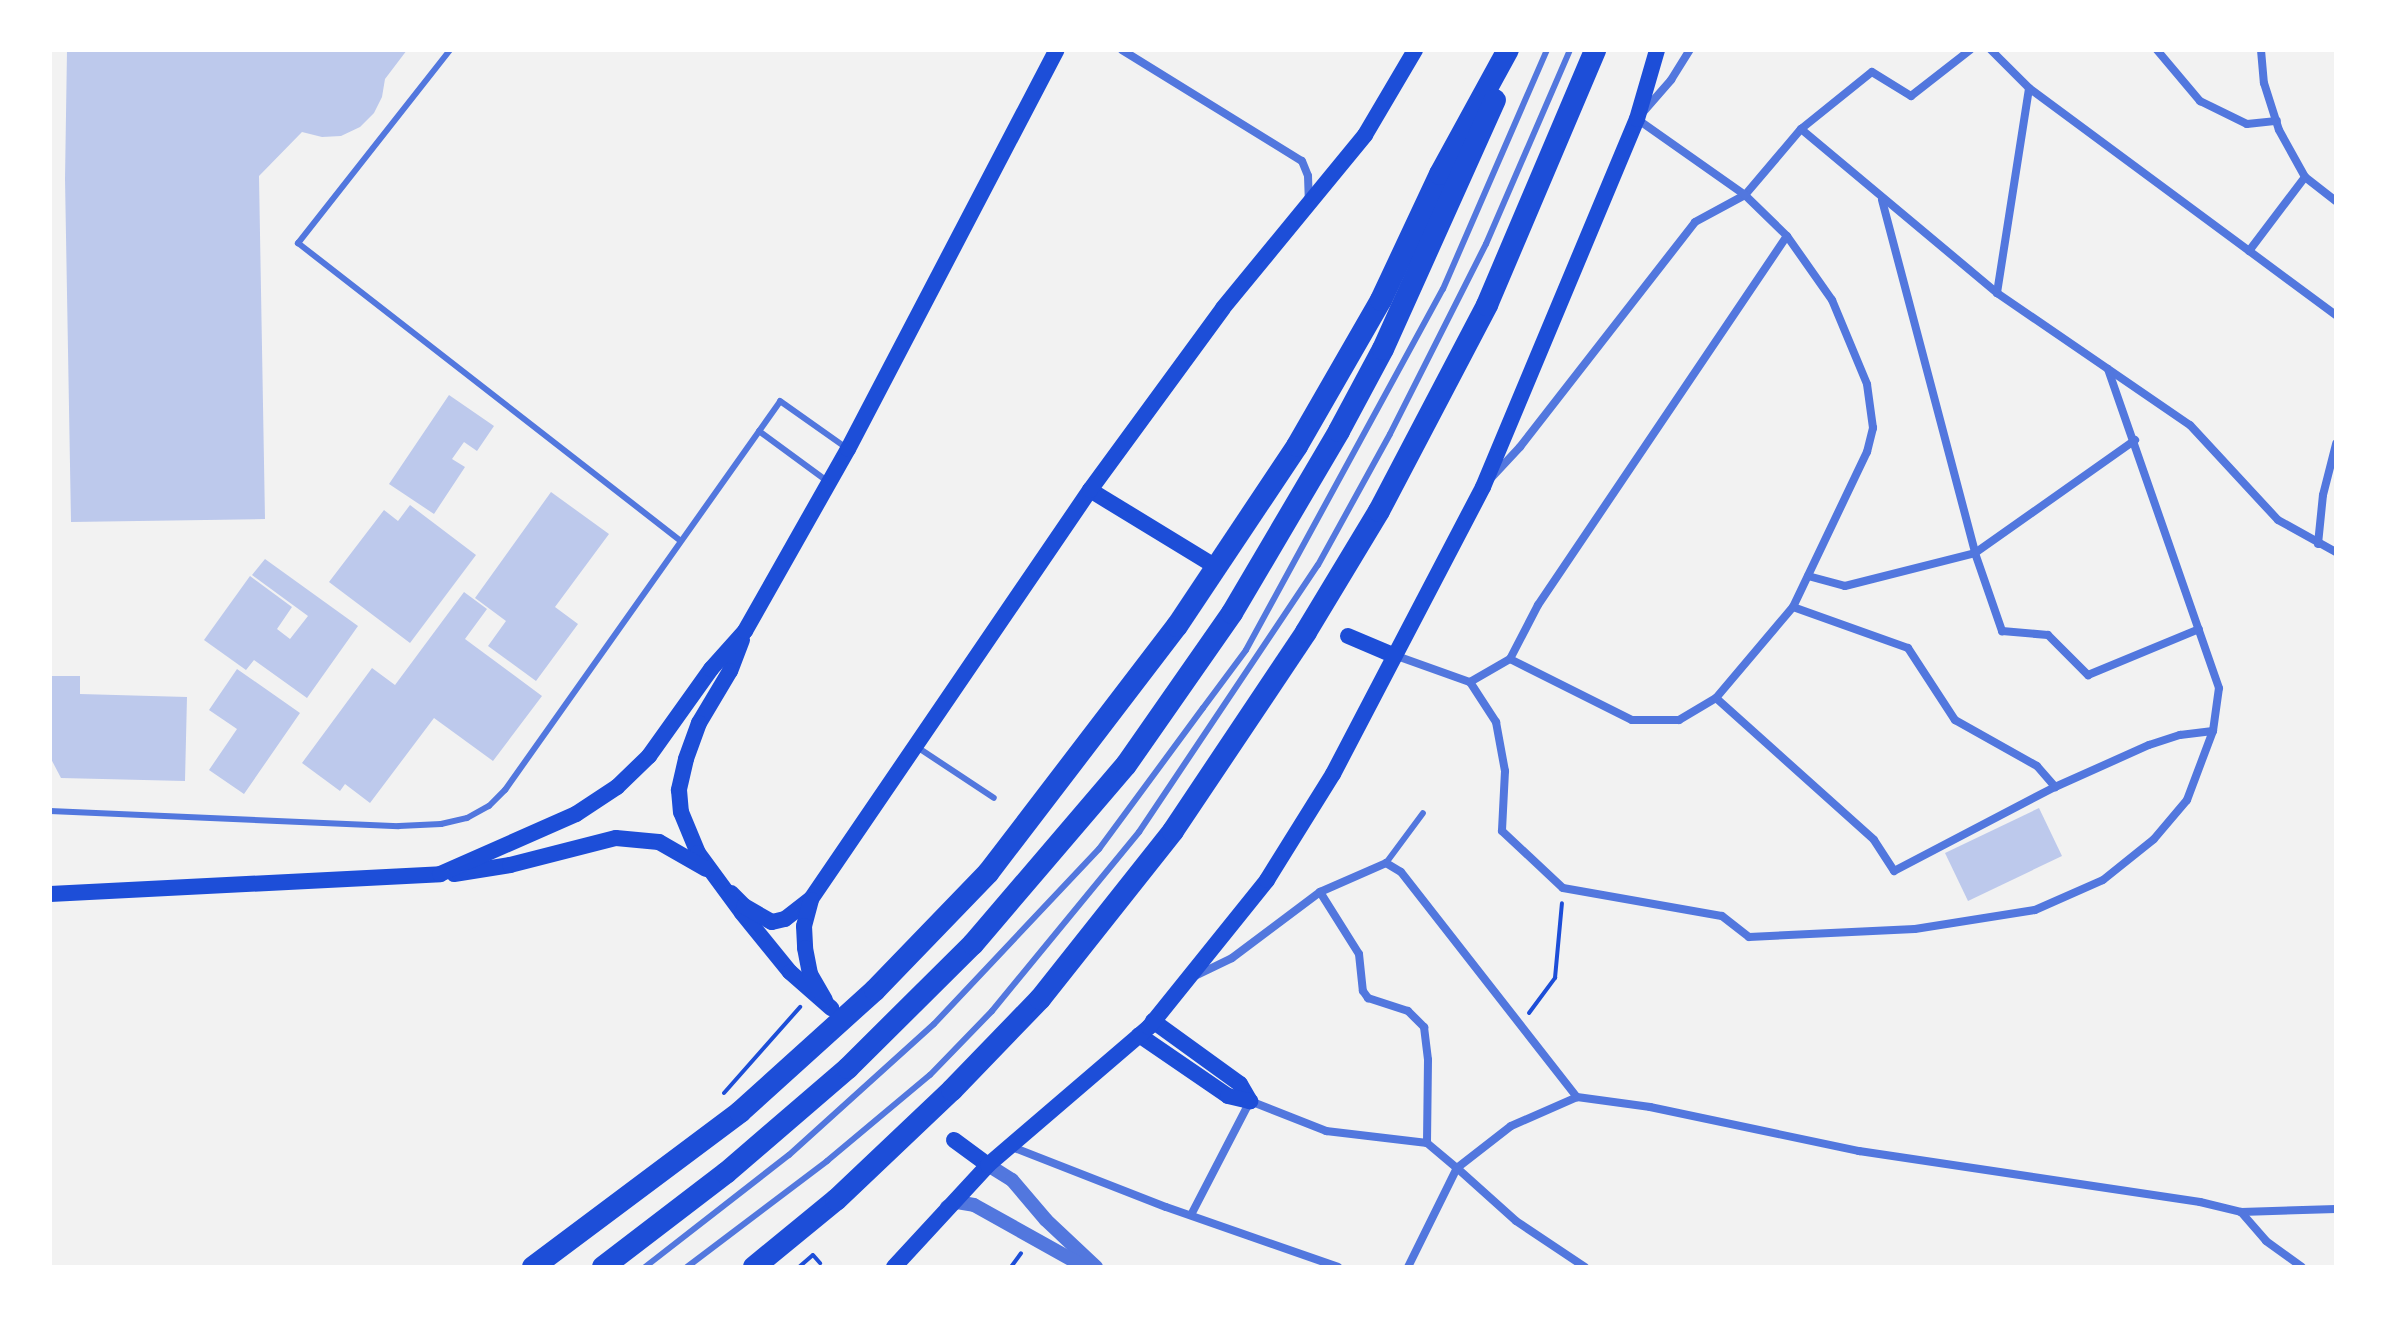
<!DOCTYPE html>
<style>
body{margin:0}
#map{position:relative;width:2386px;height:1317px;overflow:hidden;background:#f2f2f2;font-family:"Exo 2",sans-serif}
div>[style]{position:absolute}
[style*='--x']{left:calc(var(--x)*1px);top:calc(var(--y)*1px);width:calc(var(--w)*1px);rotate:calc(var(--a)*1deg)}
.building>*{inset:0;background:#bdc9ec}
.path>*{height:4px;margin:-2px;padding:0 2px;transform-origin:2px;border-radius:2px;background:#1d4ed8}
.service>*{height:6px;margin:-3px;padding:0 3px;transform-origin:3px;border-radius:3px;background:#5277de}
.minor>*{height:8px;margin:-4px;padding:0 4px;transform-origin:4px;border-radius:4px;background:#5277de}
.tertiary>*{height:14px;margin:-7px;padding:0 7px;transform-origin:7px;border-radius:7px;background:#5277de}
.secondary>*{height:16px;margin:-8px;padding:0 8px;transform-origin:8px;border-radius:8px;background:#1d4ed8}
.trunk>*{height:22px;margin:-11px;padding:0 11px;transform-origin:11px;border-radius:11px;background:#1d4ed8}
span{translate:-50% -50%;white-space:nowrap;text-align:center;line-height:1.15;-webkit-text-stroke:7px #fff;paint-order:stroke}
.frame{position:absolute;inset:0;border:52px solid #fff;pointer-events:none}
</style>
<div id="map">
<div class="building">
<div style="clip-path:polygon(67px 50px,407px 50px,385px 79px,382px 97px,374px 113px,360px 127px,341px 136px,322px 137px,302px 132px,259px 176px,265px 519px,71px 522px,65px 179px)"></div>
<div style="clip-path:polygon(449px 395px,494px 426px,477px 451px,464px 442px,452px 459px,465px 467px,434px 514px,389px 484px)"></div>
<div style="clip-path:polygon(551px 492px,609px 534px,555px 607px,578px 624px,536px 681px,488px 646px,506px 621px,475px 598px)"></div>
<div style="clip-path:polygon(410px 505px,476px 555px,410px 643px,329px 582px,384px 510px,398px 521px)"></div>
<div style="clip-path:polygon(265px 559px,358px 626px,307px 698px,254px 660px,246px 670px,204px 640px,250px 576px,292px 607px,277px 629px,290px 639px,308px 616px,252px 575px)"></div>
<div style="clip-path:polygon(464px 592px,487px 609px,465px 639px,542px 696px,493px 761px,434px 718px,370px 803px,345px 784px,340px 791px,302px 763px,372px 668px,395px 685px)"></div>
<div style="clip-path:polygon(237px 669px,300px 713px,244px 794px,209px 770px,237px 729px,209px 710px)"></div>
<div style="clip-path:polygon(50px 676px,80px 676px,80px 694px,187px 697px,185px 781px,61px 778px,50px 757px)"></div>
<div style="clip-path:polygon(2039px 808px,2062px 856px,1968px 901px,1945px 853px)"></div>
</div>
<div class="path">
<div style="--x:1529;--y:1013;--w:44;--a:-53.4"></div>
<div style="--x:1555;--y:978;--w:75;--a:-84.7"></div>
<div style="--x:724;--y:1093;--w:115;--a:-48.5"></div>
<div style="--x:799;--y:1267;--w:18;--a:-41"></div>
<div style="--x:813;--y:1255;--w:11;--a:49"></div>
<div style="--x:1011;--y:1267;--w:17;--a:-54"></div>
</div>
<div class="service">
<div style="--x:450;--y:50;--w:246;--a:128.2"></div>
<div style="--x:298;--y:243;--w:484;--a:37.9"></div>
<div style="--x:759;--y:431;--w:84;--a:36.3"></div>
<div style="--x:917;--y:747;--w:92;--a:33.5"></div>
<div style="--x:50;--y:811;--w:349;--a:2.5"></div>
<div style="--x:399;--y:826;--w:42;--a:-2.7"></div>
<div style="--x:441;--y:824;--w:27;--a:-13"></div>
<div style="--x:467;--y:818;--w:25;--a:-29"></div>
<div style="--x:489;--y:806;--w:23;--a:-45"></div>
<div style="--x:505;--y:790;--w:476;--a:-54.7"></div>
<div style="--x:780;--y:401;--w:83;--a:35.2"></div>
<div style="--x:1386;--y:863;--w:62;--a:-53.5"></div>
<div style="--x:645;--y:1267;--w:182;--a:-37.9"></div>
<div style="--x:789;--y:1155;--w:195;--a:-42.1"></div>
<div style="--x:934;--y:1024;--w:241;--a:-46.7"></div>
<div style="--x:1099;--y:849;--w:175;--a:-53.6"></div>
<div style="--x:1203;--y:708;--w:72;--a:-53.4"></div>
<div style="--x:1246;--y:650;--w:411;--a:-61.4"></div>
<div style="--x:1443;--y:289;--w:261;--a:-66.5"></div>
<div style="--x:687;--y:1267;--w:176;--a:-37.1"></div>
<div style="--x:827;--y:1161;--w:134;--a:-39.9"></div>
<div style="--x:930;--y:1075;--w:89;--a:-45.9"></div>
<div style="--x:992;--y:1011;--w:232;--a:-50.6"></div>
<div style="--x:1139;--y:832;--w:321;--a:-56.2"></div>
<div style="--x:1318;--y:565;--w:149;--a:-61.2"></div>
<div style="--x:1390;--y:434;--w:213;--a:-63.2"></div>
<div style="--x:1486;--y:244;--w:211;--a:-66.6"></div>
</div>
<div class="minor">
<div style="--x:1122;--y:50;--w:211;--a:31.7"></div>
<div style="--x:1302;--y:161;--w:16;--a:68"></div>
<div style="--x:1308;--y:176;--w:25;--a:88"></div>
<div style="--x:1991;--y:50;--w:54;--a:45"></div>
<div style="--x:2029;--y:88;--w:382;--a:36.5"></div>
<div style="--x:2157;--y:50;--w:67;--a:49.9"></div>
<div style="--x:2200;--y:101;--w:52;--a:26.1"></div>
<div style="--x:2247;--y:124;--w:30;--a:-6"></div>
<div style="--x:2261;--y:50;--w:33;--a:85"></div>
<div style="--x:2264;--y:83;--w:49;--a:72.3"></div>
<div style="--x:2279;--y:130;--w:54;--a:61"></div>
<div style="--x:2305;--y:177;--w:39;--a:38"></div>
<div style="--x:1801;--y:129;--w:256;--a:39.9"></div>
<div style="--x:1997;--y:293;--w:234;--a:34.4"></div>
<div style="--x:2190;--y:425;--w:129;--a:47.2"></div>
<div style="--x:2278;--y:520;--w:66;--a:28.9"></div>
<div style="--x:1882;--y:200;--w:365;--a:75.2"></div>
<div style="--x:1975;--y:553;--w:83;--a:70.9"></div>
<div style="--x:2002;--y:631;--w:46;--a:5"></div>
<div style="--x:2048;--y:635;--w:57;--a:45"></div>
<div style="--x:2088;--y:675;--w:120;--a:-22.5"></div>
<div style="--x:2249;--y:251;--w:93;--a:-52.9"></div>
<div style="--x:1997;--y:293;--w:207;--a:-81.1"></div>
<div style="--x:1492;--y:477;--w:41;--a:-47"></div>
<div style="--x:1520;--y:447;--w:285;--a:-52.1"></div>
<div style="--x:1695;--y:222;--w:57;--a:-28.4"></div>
<div style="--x:1745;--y:195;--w:87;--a:-49.7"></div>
<div style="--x:1801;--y:129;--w:91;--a:-38.8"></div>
<div style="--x:1872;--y:72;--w:46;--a:31.6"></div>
<div style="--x:1911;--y:96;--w:75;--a:-37.9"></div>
<div style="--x:2318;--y:544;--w:49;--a:-84.2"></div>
<div style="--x:2323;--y:495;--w:53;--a:-75.7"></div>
<div style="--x:1808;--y:576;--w:38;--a:15"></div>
<div style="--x:1845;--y:586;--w:134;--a:-14.2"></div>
<div style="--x:1975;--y:553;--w:196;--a:-35.2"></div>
<div style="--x:1793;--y:607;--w:122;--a:19.6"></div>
<div style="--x:1908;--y:648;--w:86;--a:56.9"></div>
<div style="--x:1955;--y:720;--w:94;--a:29.3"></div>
<div style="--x:2037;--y:766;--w:28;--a:49"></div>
<div style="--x:1394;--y:655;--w:81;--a:19.6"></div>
<div style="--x:1470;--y:682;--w:46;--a:-29.9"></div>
<div style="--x:1510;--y:659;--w:136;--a:26.6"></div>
<div style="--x:1632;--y:720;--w:47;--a:0"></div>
<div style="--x:1679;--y:720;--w:43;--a:-30.7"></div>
<div style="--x:1716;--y:698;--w:119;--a:-49.8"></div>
<div style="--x:1793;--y:607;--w:172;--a:-64.5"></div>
<div style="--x:1867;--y:452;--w:25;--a:-76"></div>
<div style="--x:1873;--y:428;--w:44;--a:-97.8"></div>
<div style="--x:1867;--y:384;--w:91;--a:-112.6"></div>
<div style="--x:1832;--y:300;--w:78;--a:-125.1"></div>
<div style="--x:1787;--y:236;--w:59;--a:-135.7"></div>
<div style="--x:1745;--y:195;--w:132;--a:-144.9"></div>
<div style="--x:1637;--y:119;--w:52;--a:-48.9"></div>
<div style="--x:1671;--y:80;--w:36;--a:-58"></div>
<div style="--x:1510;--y:659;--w:61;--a:-62.6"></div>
<div style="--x:1538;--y:605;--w:445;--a:-56"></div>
<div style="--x:1470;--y:682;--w:48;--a:57"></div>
<div style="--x:1496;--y:722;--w:50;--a:79.6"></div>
<div style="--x:1505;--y:771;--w:60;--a:92.9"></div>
<div style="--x:1502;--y:831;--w:83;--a:43.1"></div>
<div style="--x:1563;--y:888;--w:161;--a:10"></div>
<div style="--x:1722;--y:916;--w:34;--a:38"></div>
<div style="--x:1749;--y:937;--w:166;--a:-2.8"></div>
<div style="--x:1915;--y:929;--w:121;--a:-9"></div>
<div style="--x:2035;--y:910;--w:74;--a:-23.8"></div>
<div style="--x:2103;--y:880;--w:65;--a:-38.8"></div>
<div style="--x:2154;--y:839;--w:51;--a:-49.8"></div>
<div style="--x:2187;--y:800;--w:74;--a:-69.4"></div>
<div style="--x:2213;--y:731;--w:43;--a:-82.1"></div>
<div style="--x:2219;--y:688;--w:338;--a:-109.2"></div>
<div style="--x:1716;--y:698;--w:212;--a:41.9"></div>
<div style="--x:1874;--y:840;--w:37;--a:57"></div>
<div style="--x:1894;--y:871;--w:182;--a:-27.6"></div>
<div style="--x:2055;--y:787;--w:103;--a:-24.1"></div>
<div style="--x:2149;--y:745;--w:33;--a:-18"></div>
<div style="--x:2180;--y:735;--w:33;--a:-7"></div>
<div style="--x:1320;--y:892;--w:73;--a:57.8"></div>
<div style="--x:1359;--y:954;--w:37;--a:84"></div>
<div style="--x:1363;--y:991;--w:9;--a:54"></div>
<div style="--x:1368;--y:998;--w:42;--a:18"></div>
<div style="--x:1408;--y:1011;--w:23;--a:45"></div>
<div style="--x:1424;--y:1027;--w:33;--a:83"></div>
<div style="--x:1428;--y:1060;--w:83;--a:90.7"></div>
<div style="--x:1195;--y:976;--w:41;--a:-25.9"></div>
<div style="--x:1232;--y:958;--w:110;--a:-36.9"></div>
<div style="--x:1320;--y:892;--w:72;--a:-23.7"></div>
<div style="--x:1386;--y:863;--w:17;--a:31"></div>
<div style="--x:1401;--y:872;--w:286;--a:52"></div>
<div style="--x:1012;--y:1147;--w:165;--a:21.3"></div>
<div style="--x:1166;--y:1207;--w:182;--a:19.2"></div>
<div style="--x:2241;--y:1212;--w:38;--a:49"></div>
<div style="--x:2266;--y:1241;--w:44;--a:35.8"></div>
<div style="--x:1191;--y:1215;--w:128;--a:-62.6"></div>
<div style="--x:1250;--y:1101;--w:82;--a:21.5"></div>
<div style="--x:1326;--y:1131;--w:102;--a:6.8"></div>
<div style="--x:1427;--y:1143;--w:39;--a:40"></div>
<div style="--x:1457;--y:1168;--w:68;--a:-37.9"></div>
<div style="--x:1511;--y:1126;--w:72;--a:-23.7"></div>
<div style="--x:1577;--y:1097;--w:74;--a:7.8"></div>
<div style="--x:1650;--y:1107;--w:214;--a:11.9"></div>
<div style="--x:1859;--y:1151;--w:345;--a:8.5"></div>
<div style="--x:2200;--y:1202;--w:42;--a:13.7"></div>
<div style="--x:2241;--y:1212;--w:95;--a:-1.8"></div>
<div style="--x:1408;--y:1267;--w:110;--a:-63.7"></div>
<div style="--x:1457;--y:1168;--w:79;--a:41.9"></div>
<div style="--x:1516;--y:1221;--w:83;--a:33.7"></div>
</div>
<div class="tertiary">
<div style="--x:988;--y:1165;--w:28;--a:32"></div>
<div style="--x:1012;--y:1180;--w:52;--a:49.6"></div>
<div style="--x:1046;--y:1220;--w:69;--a:43.2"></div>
<div style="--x:947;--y:1207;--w:11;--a:-27"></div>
<div style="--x:957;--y:1202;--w:17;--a:10"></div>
<div style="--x:974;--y:1205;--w:127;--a:29.2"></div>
</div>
<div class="secondary">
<div style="--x:1090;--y:490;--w:144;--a:31.4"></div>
<div style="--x:1348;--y:636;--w:49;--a:22.9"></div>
<div style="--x:742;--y:640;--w:33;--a:111"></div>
<div style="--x:730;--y:671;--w:61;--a:120.8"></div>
<div style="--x:699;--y:723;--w:38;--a:110"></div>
<div style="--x:686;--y:759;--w:32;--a:103"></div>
<div style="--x:679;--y:790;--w:22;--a:85"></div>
<div style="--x:681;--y:812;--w:44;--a:67.5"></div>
<div style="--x:698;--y:853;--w:74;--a:53.7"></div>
<div style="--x:742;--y:913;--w:76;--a:50.9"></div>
<div style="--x:790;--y:972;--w:55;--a:41.3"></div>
<div style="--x:454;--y:874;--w:57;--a:-9.1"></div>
<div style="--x:510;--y:865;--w:109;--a:-14.3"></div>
<div style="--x:616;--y:838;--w:43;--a:5.3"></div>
<div style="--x:659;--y:842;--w:54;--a:29.9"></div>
<div style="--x:731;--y:893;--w:18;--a:45"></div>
<div style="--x:744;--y:906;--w:32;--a:30"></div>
<div style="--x:772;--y:922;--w:13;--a:-13"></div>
<div style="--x:785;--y:919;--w:33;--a:-38"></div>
<div style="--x:811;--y:899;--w:495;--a:-55.7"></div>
<div style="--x:1090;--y:490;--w:225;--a:-53.8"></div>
<div style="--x:1223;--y:308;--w:224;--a:-50.6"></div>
<div style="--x:1365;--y:135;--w:99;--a:-59.5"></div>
<div style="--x:50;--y:894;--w:391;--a:-2.9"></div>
<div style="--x:440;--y:874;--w:149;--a:-23.8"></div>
<div style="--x:576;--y:814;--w:49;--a:-33.4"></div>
<div style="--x:617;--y:787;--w:45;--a:-44.1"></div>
<div style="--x:649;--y:756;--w:107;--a:-54.5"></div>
<div style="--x:711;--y:669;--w:51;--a:-48.2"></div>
<div style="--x:745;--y:631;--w:209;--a:-60.5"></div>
<div style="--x:848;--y:449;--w:450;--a:-62.4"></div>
<div style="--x:811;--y:900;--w:27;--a:105"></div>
<div style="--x:804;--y:926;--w:22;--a:87"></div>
<div style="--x:805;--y:948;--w:26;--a:79"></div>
<div style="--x:810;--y:974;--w:30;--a:60"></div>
<div style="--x:1153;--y:1021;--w:107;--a:35.9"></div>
<div style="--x:1240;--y:1084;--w:20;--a:60"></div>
<div style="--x:1139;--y:1035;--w:108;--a:34.4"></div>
<div style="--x:1228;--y:1096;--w:23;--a:13"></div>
<div style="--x:954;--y:1140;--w:42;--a:36.3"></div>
<div style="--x:894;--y:1267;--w:139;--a:-47.3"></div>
<div style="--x:988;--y:1165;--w:212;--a:-40.6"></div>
<div style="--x:1149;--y:1027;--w:189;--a:-51.2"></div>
<div style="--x:1267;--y:880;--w:125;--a:-58.1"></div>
<div style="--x:1333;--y:774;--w:324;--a:-62.4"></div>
<div style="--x:1483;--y:487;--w:399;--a:-67.3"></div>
<div style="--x:1637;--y:119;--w:72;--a:-73.8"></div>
</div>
<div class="trunk">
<div style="--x:533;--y:1267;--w:259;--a:-36.8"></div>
<div style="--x:740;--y:1112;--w:182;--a:-42.1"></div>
<div style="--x:875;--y:990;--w:163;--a:-46"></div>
<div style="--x:988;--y:873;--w:311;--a:-52.6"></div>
<div style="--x:1177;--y:626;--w:216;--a:-56.3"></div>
<div style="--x:1297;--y:446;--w:168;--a:-60.1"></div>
<div style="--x:1381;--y:300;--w:139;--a:-64.9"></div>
<div style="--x:1440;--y:174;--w:141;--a:-61.3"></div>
<div style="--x:603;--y:1267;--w:155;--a:-37.4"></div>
<div style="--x:726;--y:1173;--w:161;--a:-40.7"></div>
<div style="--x:848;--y:1068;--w:176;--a:-44.8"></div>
<div style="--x:973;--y:944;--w:235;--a:-49.5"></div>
<div style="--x:1126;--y:765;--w:185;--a:-55.1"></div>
<div style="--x:1232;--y:613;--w:211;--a:-59.5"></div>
<div style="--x:1339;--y:431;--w:93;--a:-61.8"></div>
<div style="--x:1383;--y:349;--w:273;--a:-65.8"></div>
<div style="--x:754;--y:1267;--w:106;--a:-39.3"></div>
<div style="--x:836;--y:1200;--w:160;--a:-43.5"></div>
<div style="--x:952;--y:1090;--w:127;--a:-46"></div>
<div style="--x:1040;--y:999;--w:214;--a:-51.6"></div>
<div style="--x:1173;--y:831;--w:239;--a:-56.2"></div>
<div style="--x:1306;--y:632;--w:141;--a:-58.9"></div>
<div style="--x:1379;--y:511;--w:233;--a:-62.3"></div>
<div style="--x:1487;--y:305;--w:277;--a:-67"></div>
</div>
<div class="frame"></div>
</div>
